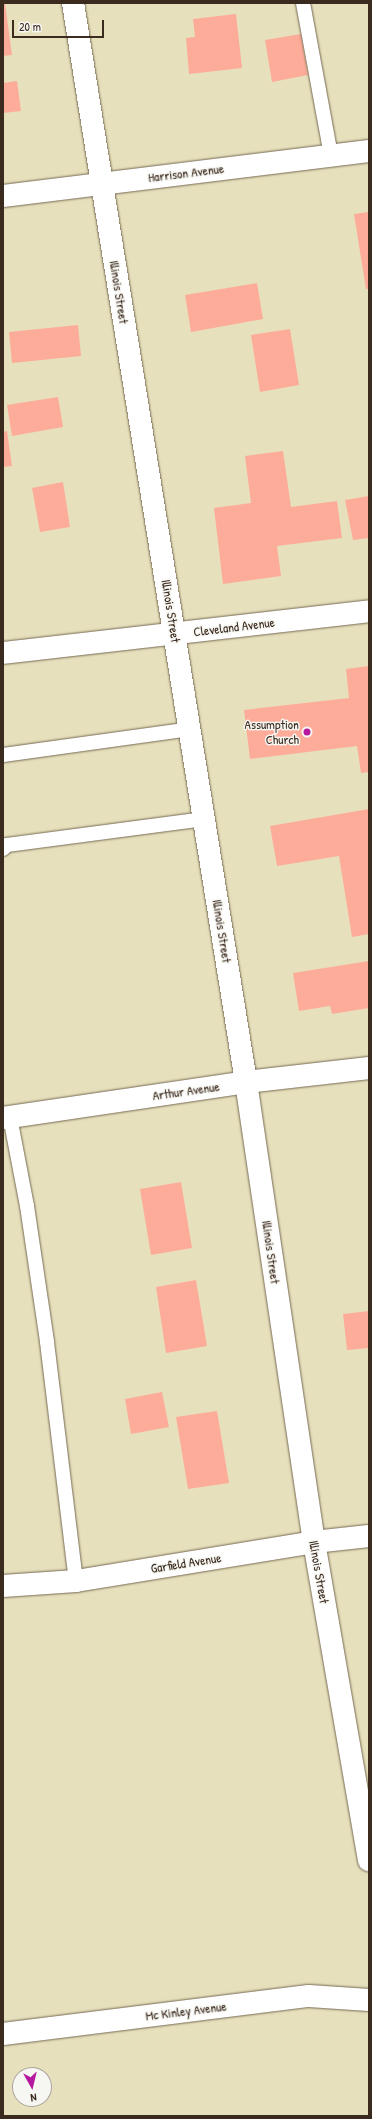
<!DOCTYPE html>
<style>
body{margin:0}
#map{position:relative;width:372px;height:2119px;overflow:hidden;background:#e7e0bc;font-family:"Patrick Hand",sans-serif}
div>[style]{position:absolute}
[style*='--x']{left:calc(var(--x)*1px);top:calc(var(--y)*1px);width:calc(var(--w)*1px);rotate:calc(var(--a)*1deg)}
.building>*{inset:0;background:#fdac99}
.roads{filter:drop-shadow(0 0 1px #776a55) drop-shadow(0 0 1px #776a55)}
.service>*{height:14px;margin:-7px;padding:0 7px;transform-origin:7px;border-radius:7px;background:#fff}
.minor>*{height:22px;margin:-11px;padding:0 11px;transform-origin:11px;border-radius:11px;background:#fff}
.dots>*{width:11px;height:11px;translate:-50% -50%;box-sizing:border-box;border:2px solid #f6f6f2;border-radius:50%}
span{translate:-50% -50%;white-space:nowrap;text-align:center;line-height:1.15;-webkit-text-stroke:3px #f6f6f2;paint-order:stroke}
.street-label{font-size:13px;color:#3b2a1e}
.poi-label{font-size:13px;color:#3b2a1e}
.right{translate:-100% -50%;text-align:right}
.frame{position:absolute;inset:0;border:4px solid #3b2a1e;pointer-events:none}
.north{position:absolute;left:12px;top:2067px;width:40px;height:40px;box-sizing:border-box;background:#f6f6f2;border:1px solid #aba49d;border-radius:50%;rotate:172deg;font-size:11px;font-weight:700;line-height:16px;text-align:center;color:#3b2a1e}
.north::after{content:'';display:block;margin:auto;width:14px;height:18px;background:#b5179e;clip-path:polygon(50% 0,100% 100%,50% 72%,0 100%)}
.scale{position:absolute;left:12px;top:20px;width:92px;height:18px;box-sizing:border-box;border:2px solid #3b2a1e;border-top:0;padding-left:5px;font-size:12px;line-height:14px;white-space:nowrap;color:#3b2a1e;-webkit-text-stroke:3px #f6f6f2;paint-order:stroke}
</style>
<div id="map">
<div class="building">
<div style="clip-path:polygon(3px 3px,5px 3px,12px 55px,3px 56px)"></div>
<div style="clip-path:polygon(236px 14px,242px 68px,189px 74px,186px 38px,195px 37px,193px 19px)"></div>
<div style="clip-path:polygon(301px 34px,308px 75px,272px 82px,265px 40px)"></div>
<div style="clip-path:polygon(17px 81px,21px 111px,3px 113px,3px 83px)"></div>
<div style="clip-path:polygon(369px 212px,369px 289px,366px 289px,354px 214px)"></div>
<div style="clip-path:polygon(257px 283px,263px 319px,191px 332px,185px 295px)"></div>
<div style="clip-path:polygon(78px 325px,81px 356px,12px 363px,9px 332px)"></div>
<div style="clip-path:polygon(290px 329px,299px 385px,260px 392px,251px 335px)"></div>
<div style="clip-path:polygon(58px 397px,63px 427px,12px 436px,7px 405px)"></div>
<div style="clip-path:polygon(7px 431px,12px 466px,3px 467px,3px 432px)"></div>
<div style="clip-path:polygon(283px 451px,291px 507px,337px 501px,342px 538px,277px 546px,281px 576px,223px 584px,214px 508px,251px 503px,245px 456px)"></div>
<div style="clip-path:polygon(63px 482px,70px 527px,40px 532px,32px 488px)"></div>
<div style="clip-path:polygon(369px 496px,369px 538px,353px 540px,345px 500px)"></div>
<div style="clip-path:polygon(369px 666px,369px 772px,361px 773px,357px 746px,250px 759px,244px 710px,349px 698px,346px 669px)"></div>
<div style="clip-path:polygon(369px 809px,369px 934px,352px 937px,339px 856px,277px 866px,270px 826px)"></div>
<div style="clip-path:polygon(369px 961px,369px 1008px,332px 1014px,330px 1006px,299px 1011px,293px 973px)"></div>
<div style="clip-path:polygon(181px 1182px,192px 1248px,151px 1255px,140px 1189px)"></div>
<div style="clip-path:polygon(196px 1280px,207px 1346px,166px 1353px,156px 1287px)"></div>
<div style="clip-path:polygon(369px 1311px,369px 1348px,347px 1350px,343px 1314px)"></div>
<div style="clip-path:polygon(162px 1392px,169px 1427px,131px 1434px,125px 1399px)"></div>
<div style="clip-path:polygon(217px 1411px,229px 1483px,188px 1489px,176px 1417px)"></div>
</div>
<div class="roads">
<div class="service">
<div style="--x:303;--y:3;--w:156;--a:79.6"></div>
<div style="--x:3;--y:755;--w:189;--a:-7.9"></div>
<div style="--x:3;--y:849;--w:6;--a:-45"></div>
<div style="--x:7;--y:845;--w:199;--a:-7.5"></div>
<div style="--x:10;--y:1117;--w:91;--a:79.2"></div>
<div style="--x:27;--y:1206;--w:137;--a:81.6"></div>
<div style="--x:47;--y:1342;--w:241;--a:83.1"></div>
</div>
<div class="minor">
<div style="--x:73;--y:3;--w:1093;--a:80.89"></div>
<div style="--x:246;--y:1082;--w:465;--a:81.6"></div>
<div style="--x:314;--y:1542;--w:323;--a:80.2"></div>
<div style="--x:3;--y:196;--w:369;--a:-7"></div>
<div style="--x:3;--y:653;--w:368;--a:-6.5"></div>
<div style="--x:3;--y:1118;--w:246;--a:-8.4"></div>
<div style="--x:246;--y:1082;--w:124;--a:-6.5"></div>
<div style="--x:3;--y:1586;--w:73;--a:-3.9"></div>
<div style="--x:76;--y:1581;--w:241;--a:-9.3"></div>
<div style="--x:314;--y:1542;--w:55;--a:-6.2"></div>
<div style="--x:3;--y:2034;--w:308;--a:-7.1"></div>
<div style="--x:309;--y:1996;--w:60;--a:3.8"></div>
</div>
</div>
<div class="dots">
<div style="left:307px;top:732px;background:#b5179e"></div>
</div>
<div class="street-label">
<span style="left:186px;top:173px;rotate:-7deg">Harrison Avenue</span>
<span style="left:119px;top:292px;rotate:81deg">Illinois Street</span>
<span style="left:171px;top:611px;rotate:81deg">Illinois Street</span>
<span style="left:234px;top:627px;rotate:-7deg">Cleveland Avenue</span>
<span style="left:222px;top:931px;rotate:81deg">Illinois Street</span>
<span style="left:186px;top:1091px;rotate:-8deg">Arthur Avenue</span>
<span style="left:271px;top:1252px;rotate:82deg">Illinois Street</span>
<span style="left:186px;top:1563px;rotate:-9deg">Garfield Avenue</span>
<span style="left:319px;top:1572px;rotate:80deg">Illinois Street</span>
<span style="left:186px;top:2011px;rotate:-7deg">Mc Kinley Avenue</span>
</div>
<div class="poi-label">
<span class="right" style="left:299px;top:732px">Assumption<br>Church</span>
</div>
<div class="frame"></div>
<div class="north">N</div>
<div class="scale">20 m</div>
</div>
